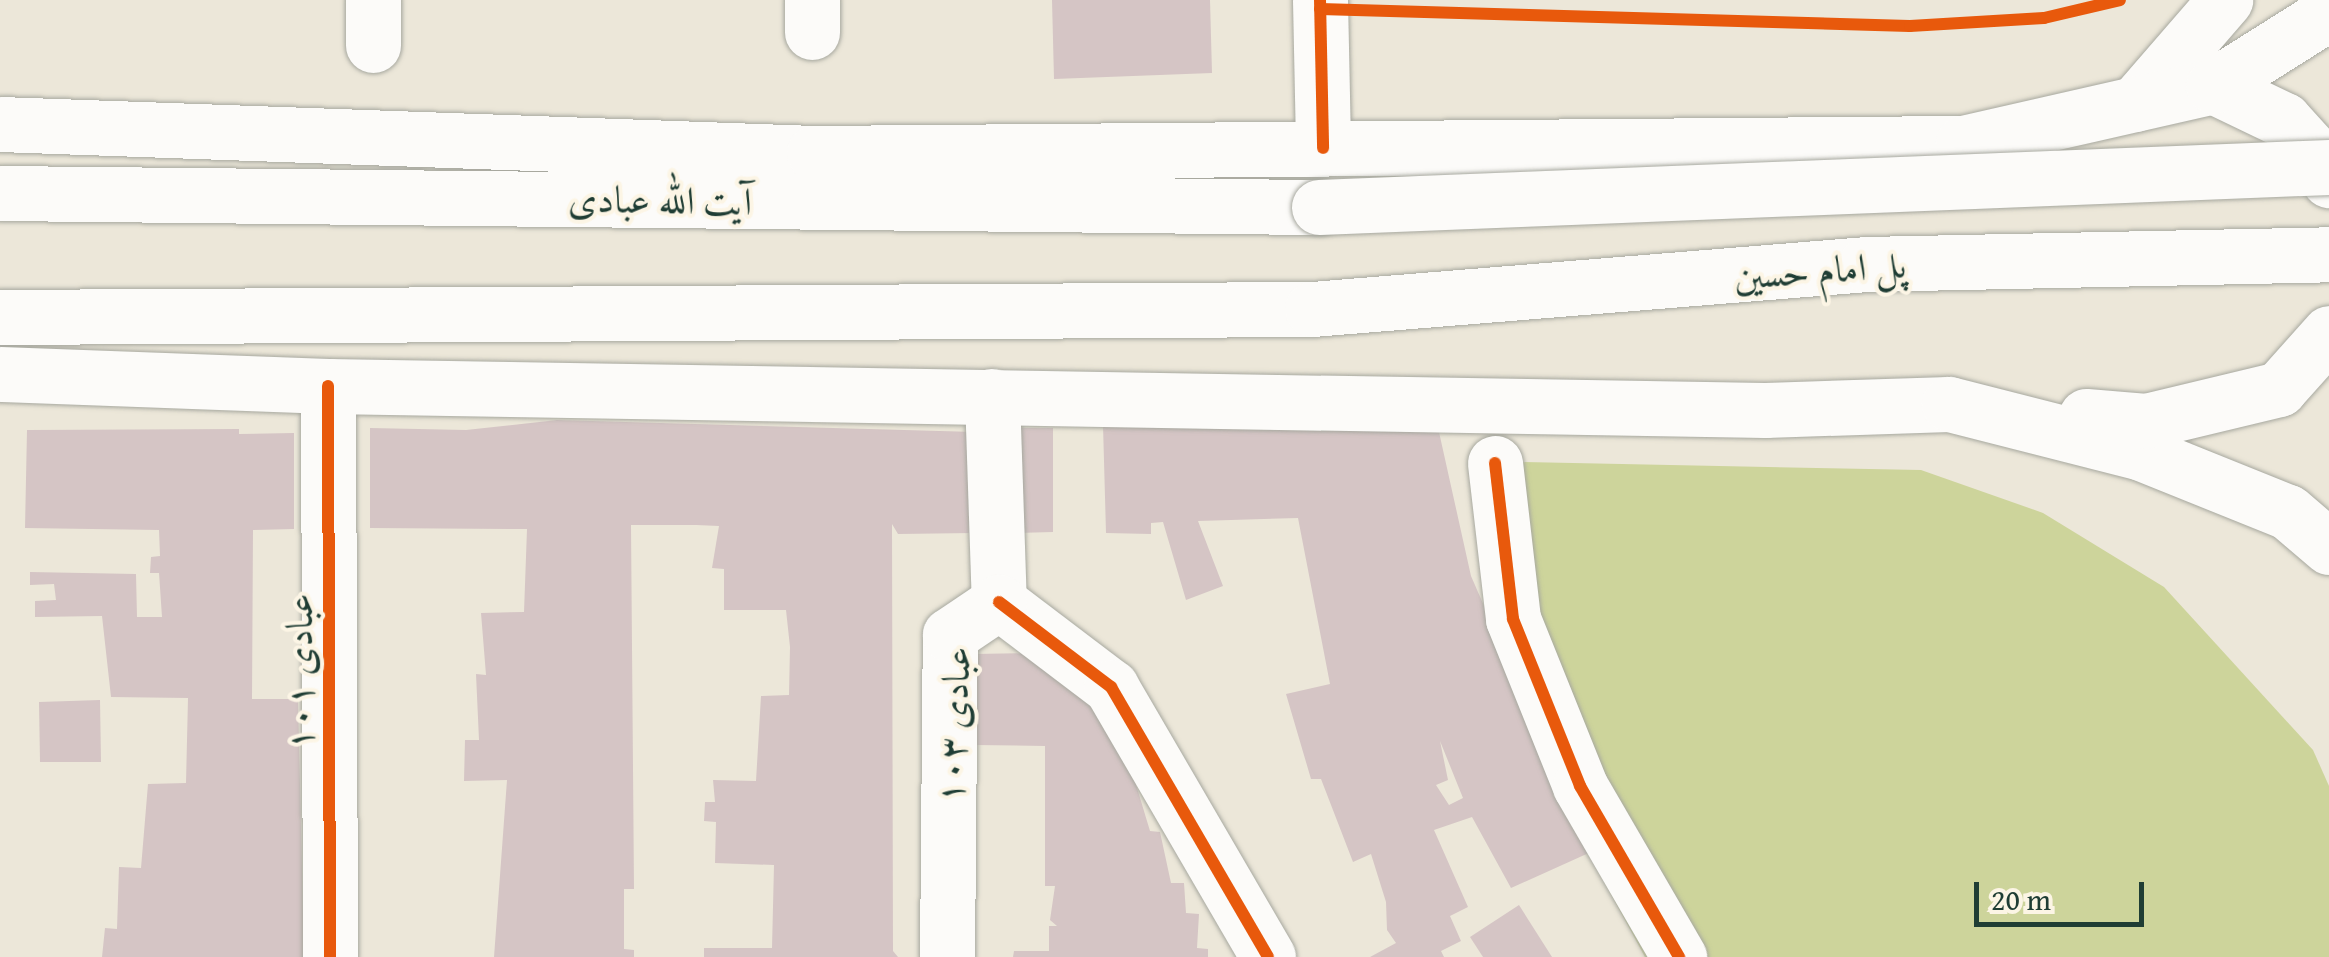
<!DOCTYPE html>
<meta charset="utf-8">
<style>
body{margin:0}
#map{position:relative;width:2329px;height:957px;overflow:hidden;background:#ece7d9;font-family:"Gentium Book Plus",Amiri,serif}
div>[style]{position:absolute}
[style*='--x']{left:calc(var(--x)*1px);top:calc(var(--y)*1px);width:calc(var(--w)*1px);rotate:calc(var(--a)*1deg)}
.green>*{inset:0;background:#cdd49b}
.building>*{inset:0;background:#d5c5c5}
.roads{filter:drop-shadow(0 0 2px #a7a89f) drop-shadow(0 0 2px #a7a89f)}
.minor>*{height:55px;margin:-27.5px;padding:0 27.5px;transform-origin:27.5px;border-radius:27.5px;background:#fcfbf9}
.major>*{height:55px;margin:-27.5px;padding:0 27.5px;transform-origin:27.5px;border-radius:27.5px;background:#fcfbf9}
.bridges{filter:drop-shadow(0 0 2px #a7a89f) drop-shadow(0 0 2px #a7a89f)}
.major-bridge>*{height:55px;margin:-27.5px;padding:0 27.5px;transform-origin:27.5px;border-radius:27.5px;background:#fcfbf9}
.cycleway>*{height:12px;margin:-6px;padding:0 6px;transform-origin:6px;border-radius:6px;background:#e8590c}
span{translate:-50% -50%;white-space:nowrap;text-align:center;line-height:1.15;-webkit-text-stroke:8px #fcf5e5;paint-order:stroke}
.street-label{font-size:38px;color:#1f3d34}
.scale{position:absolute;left:1974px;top:882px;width:170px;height:45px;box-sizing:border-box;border:5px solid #1f3d34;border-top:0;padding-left:12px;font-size:30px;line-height:35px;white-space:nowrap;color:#1f3d34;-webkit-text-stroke:8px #fcf5e5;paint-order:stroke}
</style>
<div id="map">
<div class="green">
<div style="clip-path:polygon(1468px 461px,1921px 470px,2043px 513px,2164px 587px,2313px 750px,2329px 786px,2329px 957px,1645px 957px,1558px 797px,1488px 625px)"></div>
</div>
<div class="building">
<div style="clip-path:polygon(1052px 0,1210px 0,1212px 73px,1054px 79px)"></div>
<div style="clip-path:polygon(557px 420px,975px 432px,973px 533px,898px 534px,892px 524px,893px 951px,898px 957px,704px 957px,704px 948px,772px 948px,774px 865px,715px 863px,716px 822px,704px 821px,705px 802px,715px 802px,713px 780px,756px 781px,761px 696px,789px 695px,790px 647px,786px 610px,724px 610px,724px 569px,712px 568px,719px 526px,696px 525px,631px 525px,634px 889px,624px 889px,624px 949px,634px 950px,634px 957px,494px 957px,507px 780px,464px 781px,465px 740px,479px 740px,476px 674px,486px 675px,481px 613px,524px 612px,527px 529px,370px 528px,370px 428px,466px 430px)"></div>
<div style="clip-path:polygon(evenodd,1437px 423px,1471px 576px,1591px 852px,1511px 888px,1472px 817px,1434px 830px,1468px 907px,1450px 916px,1461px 941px,1441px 951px,1444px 957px,1370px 957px,1396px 943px,1387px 930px,1386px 902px,1371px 854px,1353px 862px,1321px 779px,1311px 779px,1286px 694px,1330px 684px,1298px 518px,1198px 521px,1223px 586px,1186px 600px,1163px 522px,1151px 523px,1151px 534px,1106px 533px,1103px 425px,1437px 423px,1440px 741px,1463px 798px,1449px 805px,1436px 785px,1448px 780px,1440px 741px)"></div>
<div style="clip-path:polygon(1007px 428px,1053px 428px,1053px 532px,1011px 533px)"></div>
<div style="clip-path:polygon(239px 429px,239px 434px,294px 433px,294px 529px,253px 530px,252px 699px,298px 699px,304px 957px,102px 957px,105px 928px,117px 929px,119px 867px,141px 868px,148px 784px,186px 783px,188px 698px,111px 697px,102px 616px,35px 617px,35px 601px,56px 600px,54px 584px,30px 585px,30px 572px,136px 574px,137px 617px,162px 617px,159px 573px,150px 573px,151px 557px,160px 556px,159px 530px,25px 528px,27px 430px)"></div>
<div style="clip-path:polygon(1043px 653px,1086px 689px,1131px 768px,1150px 831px,1160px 832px,1171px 883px,1184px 883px,1186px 913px,1199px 914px,1197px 948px,1208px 949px,1208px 957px,1013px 957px,1014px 951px,1049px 951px,1049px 926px,1057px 926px,1050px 920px,1055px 886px,1045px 886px,1045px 746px,974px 745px,973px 654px)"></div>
<div style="clip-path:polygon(100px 700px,101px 762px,40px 762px,39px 702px)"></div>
<div style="clip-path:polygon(1519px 905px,1552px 957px,1483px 957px,1470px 937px)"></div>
</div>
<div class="roads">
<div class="minor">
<div style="--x:373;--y:0;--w:45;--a:90"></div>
<div style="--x:812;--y:0;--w:32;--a:90"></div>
<div style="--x:1320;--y:0;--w:148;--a:88.8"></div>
<div style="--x:328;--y:386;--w:571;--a:89.8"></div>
<div style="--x:992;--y:396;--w:206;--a:88.1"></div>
<div style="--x:1495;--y:463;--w:157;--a:83.4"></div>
<div style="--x:1513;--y:619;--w:180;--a:68.1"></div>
<div style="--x:1580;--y:786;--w:198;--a:59.9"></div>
<div style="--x:999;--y:602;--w:141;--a:37.2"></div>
<div style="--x:1111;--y:687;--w:312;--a:59.8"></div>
<div style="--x:947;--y:957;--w:322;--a:-89.5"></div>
<div style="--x:950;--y:635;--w:59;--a:-34"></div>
</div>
<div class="major">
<div style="--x:2213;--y:86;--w:79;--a:25.6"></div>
<div style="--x:2284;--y:120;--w:59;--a:47.7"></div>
<div style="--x:2324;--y:164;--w:17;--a:73"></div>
<div style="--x:2135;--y:104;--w:138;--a:-49.1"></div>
<div style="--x:0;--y:124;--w:815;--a:2.04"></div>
<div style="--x:814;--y:153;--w:1149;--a:-0.5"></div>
<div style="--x:1963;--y:143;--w:256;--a:-12.8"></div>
<div style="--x:2213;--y:86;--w:137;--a:-32.2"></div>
<div style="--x:0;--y:193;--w:1319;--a:0.61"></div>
<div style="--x:0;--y:317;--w:1312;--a:-0.35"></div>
<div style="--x:1312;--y:309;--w:556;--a:-4.64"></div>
<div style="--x:1866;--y:264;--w:463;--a:-1.2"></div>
<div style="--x:0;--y:374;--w:328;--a:2.1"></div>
<div style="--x:328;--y:386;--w:1437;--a:0.96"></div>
<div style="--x:1765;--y:410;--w:184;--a:-1.9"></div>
<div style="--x:1949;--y:404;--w:198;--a:14.3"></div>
<div style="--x:2141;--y:453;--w:158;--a:21.9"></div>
<div style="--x:2288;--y:512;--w:54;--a:40.5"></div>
<div style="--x:2086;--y:416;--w:60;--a:4.8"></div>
<div style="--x:2146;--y:421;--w:137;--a:-13.5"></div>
<div style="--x:2279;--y:389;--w:75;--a:-48.2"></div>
</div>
</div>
<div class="bridges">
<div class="major-bridge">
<div style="--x:1319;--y:207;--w:1011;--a:-2.27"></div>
</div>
</div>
<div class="cycleway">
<div style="--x:1320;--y:0;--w:148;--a:88.8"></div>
<div style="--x:1320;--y:9;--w:590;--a:1.65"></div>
<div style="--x:1910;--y:26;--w:134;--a:-3.4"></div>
<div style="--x:2044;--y:18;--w:78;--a:-13.3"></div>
<div style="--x:328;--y:386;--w:571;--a:89.8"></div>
<div style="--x:1495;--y:463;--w:157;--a:83.4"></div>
<div style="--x:1513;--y:619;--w:180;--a:68.1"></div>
<div style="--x:1580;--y:786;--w:198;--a:59.9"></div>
<div style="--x:999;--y:602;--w:141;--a:37.2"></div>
<div style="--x:1111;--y:687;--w:312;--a:59.8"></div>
</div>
<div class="street-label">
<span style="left:660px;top:200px;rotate:1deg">آیت الله عبادی</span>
<span style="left:1820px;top:270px;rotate:-4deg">پل امام حسین</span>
<span style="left:299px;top:672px;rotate:-90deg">عبادی ۱۰۱</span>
<span style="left:953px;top:725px;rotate:-87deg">عبادی ۱۰۳</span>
</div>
<div class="scale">20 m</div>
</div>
